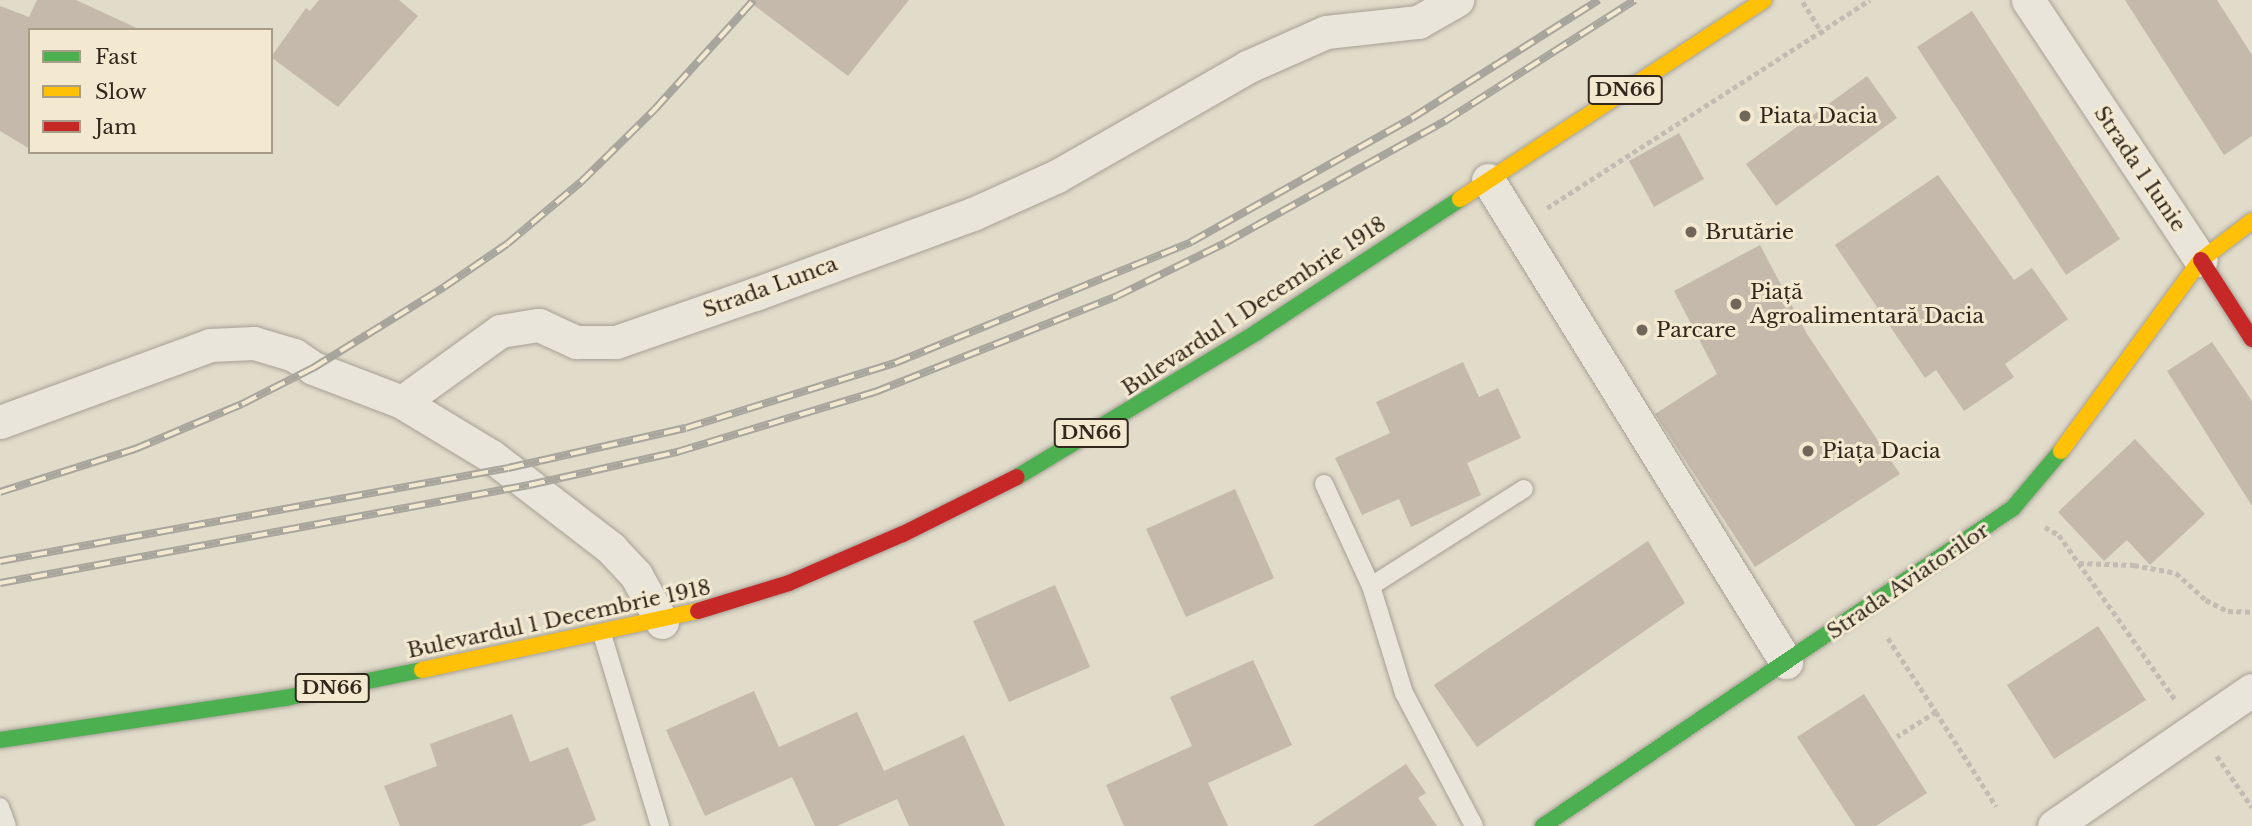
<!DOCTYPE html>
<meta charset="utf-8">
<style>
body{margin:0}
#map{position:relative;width:2252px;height:826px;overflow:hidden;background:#e1dbca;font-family:"Libre Baskerville",serif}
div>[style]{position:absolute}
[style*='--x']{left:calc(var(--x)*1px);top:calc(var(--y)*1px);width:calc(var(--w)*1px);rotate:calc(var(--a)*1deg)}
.building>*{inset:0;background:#c4b9ab}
.path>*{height:4.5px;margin-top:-2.25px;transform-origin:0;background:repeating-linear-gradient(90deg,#c2bcb3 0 5px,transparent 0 8.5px)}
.roads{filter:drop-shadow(0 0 2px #a6a094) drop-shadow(0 0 2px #a6a094)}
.lane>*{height:18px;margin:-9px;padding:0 9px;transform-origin:9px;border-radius:9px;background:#eae5db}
.street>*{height:33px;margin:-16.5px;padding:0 16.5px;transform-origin:16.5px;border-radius:16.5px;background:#eae5db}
.fast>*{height:16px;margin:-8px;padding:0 8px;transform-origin:8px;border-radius:8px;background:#4caf50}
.slow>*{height:16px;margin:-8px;padding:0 8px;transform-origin:8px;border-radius:8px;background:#ffc107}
.jam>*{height:16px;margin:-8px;padding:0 8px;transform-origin:8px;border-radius:8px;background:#c62828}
.rail>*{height:8px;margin-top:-4px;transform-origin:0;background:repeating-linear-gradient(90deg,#f3e9d0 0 16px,#a8a59c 0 32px);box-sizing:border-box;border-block:2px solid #a8a59c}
.dots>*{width:19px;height:19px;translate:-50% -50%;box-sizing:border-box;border:4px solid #f3e9d0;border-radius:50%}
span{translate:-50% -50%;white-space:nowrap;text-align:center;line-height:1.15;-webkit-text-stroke:6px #f3e9d0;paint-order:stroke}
.shield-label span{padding:2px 5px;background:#f3e9d0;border:2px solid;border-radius:5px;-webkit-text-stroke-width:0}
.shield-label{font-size:19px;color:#33281d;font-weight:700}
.poi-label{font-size:21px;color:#33281d}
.left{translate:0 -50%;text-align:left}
.street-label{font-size:21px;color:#33281d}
.legend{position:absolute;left:28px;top:28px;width:245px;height:126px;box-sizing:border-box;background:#f3e9d0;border:2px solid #a69c88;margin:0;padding:9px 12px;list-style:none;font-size:21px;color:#33281d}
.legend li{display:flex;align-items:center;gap:14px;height:35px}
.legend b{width:35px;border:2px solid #a69c88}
</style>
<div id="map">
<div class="building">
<div style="clip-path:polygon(37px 0,76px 0,141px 30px,30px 30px,30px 149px,0 131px,0 6px,29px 17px)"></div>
<div style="clip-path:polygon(319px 0,399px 0,418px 16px,338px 107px,271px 57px,306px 8px,310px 11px)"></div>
<div style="clip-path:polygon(747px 0,909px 0,848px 76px)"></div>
<div style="clip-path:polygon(2125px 0,2217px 0,2252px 55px,2252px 136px,2224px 155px)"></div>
<div style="clip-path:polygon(1972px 11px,2120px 239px,2066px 275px,1917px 47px)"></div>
<div style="clip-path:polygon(1867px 76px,1897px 118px,1776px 206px,1746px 164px)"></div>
<div style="clip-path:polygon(1679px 133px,1704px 179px,1654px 207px,1629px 161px)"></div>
<div style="clip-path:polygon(1938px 175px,2014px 280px,2032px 268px,2068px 319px,2005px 364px,2014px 377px,1964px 411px,1936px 370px,1925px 378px,1835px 245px)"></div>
<div style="clip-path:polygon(1760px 245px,1807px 334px,1900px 474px,1755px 567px,1655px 414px,1717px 374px,1674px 291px)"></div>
<div style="clip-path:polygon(2212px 342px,2252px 401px,2252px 506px,2167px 371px)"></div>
<div style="clip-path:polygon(1463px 362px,1479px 397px,1498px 388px,1521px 438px,1467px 463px,1481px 495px,1411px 527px,1399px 499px,1362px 515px,1335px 458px,1390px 433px,1376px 402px)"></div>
<div style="clip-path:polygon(2135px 439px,2205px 514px,2150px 565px,2127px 540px,2104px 561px,2058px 512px)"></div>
<div style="clip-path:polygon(1235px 489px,1274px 578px,1186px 617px,1146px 529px)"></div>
<div style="clip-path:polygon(1648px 541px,1685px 603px,1477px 747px,1434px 685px)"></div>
<div style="clip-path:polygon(1055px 585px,1090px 667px,1009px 702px,973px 621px)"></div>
<div style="clip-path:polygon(2098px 626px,2146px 700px,2054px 759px,2007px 685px)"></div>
<div style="clip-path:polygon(1253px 660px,1292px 745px,1208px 783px,1228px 826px,1124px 826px,1106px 785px,1192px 746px,1170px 697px)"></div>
<div style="clip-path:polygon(754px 691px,779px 747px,857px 712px,884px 771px,964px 735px,1005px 826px,909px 826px,897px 799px,837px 826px,815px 826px,792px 777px,705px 816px,666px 730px)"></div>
<div style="clip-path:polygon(1864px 694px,1927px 793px,1876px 826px,1855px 826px,1797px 737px)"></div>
<div style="clip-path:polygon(512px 714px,530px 762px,568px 747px,596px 820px,581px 826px,400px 826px,384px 786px,437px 766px,430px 744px)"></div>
<div style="clip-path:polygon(1406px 764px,1426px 793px,1418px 798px,1437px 826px,1313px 826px)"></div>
</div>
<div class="path">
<div style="--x:1803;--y:2;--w:38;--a:58"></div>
<div style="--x:1547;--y:208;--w:384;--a:-32.8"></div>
<div style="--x:2045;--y:527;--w:16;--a:30"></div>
<div style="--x:2059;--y:535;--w:203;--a:54.8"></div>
<div style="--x:2079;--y:563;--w:55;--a:2.1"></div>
<div style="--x:2134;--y:565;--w:43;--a:10.8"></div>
<div style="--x:2176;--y:573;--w:40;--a:42"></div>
<div style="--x:2206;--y:600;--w:25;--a:27"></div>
<div style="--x:2228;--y:611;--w:24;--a:2"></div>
<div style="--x:1888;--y:638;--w:88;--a:57"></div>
<div style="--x:1936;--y:712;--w:46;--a:147.3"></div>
<div style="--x:1936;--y:712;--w:112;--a:57.4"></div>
<div style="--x:2217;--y:756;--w:62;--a:55.5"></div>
</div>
<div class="roads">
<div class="lane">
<div style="--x:1324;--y:484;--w:112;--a:65.3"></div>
<div style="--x:1371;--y:586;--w:181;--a:-32.4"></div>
<div style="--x:1371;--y:586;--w:112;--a:72.9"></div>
<div style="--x:1404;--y:693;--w:150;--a:62.2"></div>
<div style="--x:602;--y:634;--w:201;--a:73.2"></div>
<div style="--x:0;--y:807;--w:20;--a:70"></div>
</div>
<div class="street">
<div style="--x:2028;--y:0;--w:312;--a:56.4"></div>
<div style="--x:1488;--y:180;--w:567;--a:58.27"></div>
<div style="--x:0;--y:422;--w:224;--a:-20.1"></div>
<div style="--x:210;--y:345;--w:44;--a:-2.6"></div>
<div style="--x:254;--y:343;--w:42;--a:16.7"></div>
<div style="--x:294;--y:355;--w:23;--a:34"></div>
<div style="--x:313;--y:368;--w:95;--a:20.9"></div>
<div style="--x:662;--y:622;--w:54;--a:-119"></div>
<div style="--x:636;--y:575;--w:37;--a:-133"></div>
<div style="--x:611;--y:548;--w:151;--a:-142.5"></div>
<div style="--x:491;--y:456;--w:104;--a:-148.8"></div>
<div style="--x:402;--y:402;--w:121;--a:-35.9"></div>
<div style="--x:500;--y:331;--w:39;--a:-9"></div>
<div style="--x:539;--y:325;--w:41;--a:24.7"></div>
<div style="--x:576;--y:342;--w:40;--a:0"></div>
<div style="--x:616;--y:342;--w:147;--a:-19.1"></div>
<div style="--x:755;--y:294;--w:232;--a:-20.2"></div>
<div style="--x:973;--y:214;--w:92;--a:-24.3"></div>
<div style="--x:1057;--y:176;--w:219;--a:-29.8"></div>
<div style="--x:1247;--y:67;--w:86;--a:-23.9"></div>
<div style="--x:1326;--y:32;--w:93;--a:-6.2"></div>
<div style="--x:1418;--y:22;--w:45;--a:-29.4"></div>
<div style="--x:2054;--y:826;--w:240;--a:-34.5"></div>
</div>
<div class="fast">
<div style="--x:1017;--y:477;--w:280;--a:-31.1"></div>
<div style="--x:1257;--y:332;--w:243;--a:-33.2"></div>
<div style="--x:0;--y:740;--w:288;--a:-8.4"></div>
<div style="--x:285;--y:698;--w:140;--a:-11.6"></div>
<div style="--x:1543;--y:826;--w:567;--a:-34.08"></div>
<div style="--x:2013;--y:508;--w:75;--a:-49.9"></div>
</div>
<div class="slow">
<div style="--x:1460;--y:199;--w:363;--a:-33.2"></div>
<div style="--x:2061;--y:451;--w:237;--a:-53.8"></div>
<div style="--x:2201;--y:260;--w:64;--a:-37.4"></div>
<div style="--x:422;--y:670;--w:282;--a:-12.1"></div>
</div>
<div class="jam">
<div style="--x:2201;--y:260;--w:94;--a:57.2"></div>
<div style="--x:698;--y:611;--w:95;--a:-17.1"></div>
<div style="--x:789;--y:583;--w:124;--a:-23.3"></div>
<div style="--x:903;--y:534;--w:127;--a:-26.6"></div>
</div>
</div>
<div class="rail">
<div style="--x:0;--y:492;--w:142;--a:-17.7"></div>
<div style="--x:135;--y:449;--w:116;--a:-22.8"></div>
<div style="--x:242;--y:404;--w:80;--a:-26.9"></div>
<div style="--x:313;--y:368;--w:154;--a:-31.7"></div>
<div style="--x:444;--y:287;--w:76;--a:-34.3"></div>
<div style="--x:507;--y:244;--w:97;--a:-40"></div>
<div style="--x:581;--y:182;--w:104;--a:-44.6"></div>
<div style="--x:655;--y:109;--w:147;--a:-47.8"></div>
<div style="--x:0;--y:561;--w:516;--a:-10.37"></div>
<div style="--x:508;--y:468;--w:182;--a:-12.7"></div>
<div style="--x:686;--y:428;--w:219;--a:-17.3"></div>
<div style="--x:895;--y:363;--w:320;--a:-22.2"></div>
<div style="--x:1191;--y:242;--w:253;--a:-29.3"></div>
<div style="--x:1412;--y:118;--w:221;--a:-32.3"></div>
<div style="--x:0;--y:583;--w:538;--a:-10.5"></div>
<div style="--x:529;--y:485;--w:152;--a:-12.6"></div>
<div style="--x:677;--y:452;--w:207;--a:-16.9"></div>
<div style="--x:875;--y:392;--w:260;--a:-21.6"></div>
<div style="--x:1117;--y:296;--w:120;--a:-26.1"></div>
<div style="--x:1225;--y:243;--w:252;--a:-29"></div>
<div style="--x:1445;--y:121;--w:225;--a:-32.5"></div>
</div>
<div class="dots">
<div style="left:1745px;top:116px;background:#70675a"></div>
<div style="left:1691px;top:232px;background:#70675a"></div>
<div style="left:1736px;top:304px;background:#70675a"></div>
<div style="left:1642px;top:330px;background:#70675a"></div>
<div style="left:1808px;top:451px;background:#70675a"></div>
</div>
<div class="shield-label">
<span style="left:1625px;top:90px">DN66</span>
<span style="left:1091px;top:433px">DN66</span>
<span style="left:332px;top:688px">DN66</span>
</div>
<div class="poi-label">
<span class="left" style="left:1759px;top:116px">Piata Dacia</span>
<span class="left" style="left:1705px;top:232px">Brutărie</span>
<span class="left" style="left:1750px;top:304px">Piață<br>Agroalimentară Dacia</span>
<span class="left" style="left:1656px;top:330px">Parcare</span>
<span class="left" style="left:1822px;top:451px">Piața Dacia</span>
</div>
<div class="street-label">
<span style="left:2140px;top:169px;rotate:56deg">Strada 1 Iunie</span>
<span style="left:770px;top:287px;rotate:-20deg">Strada Lunca</span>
<span style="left:1254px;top:306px;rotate:-33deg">Bulevardul 1 Decembrie 1918</span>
<span style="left:1908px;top:581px;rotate:-34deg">Strada Aviatorilor</span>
<span style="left:559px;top:619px;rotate:-12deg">Bulevardul 1 Decembrie 1918</span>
</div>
<ul class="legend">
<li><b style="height:9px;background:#4caf50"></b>Fast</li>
<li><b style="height:9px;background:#ffc107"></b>Slow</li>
<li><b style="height:9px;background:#c62828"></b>Jam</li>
</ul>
</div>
